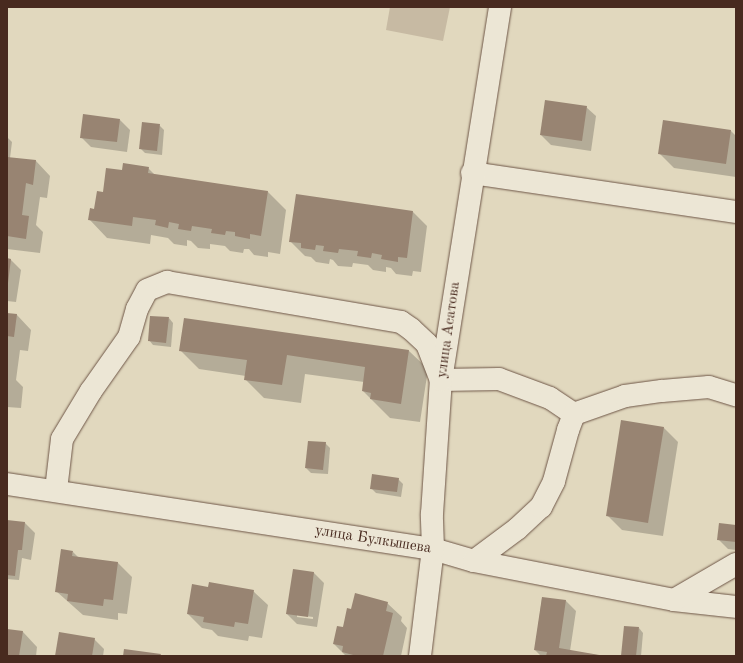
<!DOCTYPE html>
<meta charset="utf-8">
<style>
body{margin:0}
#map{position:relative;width:743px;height:663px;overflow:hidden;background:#e1d8be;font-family:"Old Standard TT",serif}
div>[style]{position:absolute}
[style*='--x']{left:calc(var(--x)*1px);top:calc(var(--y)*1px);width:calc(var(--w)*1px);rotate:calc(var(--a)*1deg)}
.green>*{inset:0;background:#c7baa3}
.shadow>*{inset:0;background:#0003}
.building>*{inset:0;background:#988472}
.roads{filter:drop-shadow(0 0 1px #6e5647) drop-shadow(0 0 1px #6e5647)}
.minor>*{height:22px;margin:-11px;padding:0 11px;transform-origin:11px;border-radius:11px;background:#ece6d5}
span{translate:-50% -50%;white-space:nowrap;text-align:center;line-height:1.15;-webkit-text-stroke:4px #ece6d5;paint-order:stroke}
.street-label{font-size:15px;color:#482a1f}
.frame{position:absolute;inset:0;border:8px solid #482a1f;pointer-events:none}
</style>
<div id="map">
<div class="green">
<div style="clip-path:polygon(390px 7px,450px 7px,443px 41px,386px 30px)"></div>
</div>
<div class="shadow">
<div style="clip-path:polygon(586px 107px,596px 116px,591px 151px,551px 145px,541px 135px)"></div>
<div style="clip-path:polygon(120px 120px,130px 130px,127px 152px,91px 147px,81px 137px)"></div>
<div style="clip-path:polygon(159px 125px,164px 130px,162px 155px,145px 153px,140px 148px)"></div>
<div style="clip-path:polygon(731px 131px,736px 136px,736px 177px,674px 168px,659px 153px)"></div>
<div style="clip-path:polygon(7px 137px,12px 142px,10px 158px,36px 161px,50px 176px,47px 198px,40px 197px,36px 225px,43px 232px,40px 253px,7px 249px)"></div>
<div style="clip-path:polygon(148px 168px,156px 176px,268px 192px,286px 210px,280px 254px,268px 252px,268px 257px,254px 255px,249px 249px,244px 249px,243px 253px,230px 251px,225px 246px,210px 244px,210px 249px,198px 248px,191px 241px,187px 240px,187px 246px,174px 244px,168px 238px,151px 235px,150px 244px,107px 238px,89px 219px,104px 193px,122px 171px)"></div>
<div style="clip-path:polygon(413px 212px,427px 226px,421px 272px,413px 271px,412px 276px,396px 274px,391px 268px,386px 267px,386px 272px,373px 270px,368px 265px,353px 263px,352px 267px,338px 266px,333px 260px,330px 259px,329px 264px,316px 262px,311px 257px,305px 256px,290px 241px)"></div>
<div style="clip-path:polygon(7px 259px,11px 260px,21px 270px,16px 302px,7px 301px)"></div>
<div style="clip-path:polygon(7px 314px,17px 315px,31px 330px,28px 351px,20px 350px,16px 380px,23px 387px,21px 408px,7px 407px)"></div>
<div style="clip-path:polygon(169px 318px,173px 323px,171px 347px,153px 345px,149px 340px)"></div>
<div style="clip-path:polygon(185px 319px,409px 351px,428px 369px,420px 422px,390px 418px,363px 391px,364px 382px,305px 374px,301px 403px,264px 398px,245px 379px,246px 376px,199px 369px,180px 350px)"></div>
<div style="clip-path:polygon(663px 427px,678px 442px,663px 536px,622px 530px,607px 515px)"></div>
<div style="clip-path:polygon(325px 443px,330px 448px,328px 474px,311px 473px,306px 468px)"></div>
<div style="clip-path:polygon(398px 479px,403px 484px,401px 497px,376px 493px,371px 488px)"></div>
<div style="clip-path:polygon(7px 521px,25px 523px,35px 533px,31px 560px,22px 558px,19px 580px,7px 579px)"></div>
<div style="clip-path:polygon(736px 526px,736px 550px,728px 549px,718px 539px)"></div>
<div style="clip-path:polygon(73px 552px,79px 558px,118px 563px,132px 577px,127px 614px,118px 613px,118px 620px,83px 615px,56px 591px)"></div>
<div style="clip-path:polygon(evenodd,294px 570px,314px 573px,324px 583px,317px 627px,297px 624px,287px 614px,294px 570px,297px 615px,313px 617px,313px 619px,297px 617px,297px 615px)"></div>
<div style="clip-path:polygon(209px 588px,253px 591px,268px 605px,262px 638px,249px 636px,248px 641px,218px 636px,212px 630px,202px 628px,188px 614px)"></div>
<div style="clip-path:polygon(542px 598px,566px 601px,576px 611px,570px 651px,604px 656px,541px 656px,535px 650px)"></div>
<div style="clip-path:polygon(387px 603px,402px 617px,401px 621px,407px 628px,401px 656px,346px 656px,334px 644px,352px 610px)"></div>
<div style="clip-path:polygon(639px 628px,643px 633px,641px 656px,622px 656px)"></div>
<div style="clip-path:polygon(7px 630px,23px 632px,37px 647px,36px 656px,7px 656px)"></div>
<div style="clip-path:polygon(94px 639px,104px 649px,103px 656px,56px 656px)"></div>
</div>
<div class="building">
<div style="clip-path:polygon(545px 100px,587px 106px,582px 141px,540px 135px)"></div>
<div style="clip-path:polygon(83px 114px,120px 119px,117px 142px,80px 138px)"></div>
<div style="clip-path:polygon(663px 120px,731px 130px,726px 164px,658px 154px)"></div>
<div style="clip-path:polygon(142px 122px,160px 124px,157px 151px,139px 149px)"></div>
<div style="clip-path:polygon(7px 157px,36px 160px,33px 185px,26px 183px,22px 215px,29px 216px,26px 239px,7px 236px)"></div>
<div style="clip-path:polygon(123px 163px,149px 167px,148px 173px,268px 191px,261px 236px,250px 234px,250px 239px,235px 236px,235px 232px,226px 231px,225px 235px,211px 233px,212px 229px,192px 226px,191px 231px,178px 229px,179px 224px,169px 222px,168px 228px,155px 225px,156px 220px,133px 217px,132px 226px,88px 220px,90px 208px,94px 209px,97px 191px,103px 192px,106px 168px,122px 170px)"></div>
<div style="clip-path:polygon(296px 194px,413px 211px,407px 258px,398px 257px,398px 262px,381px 259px,382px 255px,372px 253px,371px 258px,357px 256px,358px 251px,339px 249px,338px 253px,323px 251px,324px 246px,316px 245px,315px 250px,301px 248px,301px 243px,289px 242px)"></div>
<div style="clip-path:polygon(7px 258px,11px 259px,8px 283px,7px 283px)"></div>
<div style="clip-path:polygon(7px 313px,17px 314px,14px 337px,7px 336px)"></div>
<div style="clip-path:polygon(150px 316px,169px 317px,166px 343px,148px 341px)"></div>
<div style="clip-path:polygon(184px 318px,409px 350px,401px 404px,370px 399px,371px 393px,362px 391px,365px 367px,287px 355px,282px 385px,244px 380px,247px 360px,179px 351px)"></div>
<div style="clip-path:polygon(621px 420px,664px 427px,648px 523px,606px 516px)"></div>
<div style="clip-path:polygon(308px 441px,326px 442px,323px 470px,305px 468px)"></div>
<div style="clip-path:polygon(372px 474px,399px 478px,397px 492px,370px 489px)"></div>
<div style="clip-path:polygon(7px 520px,25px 522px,22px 550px,18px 550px,15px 576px,7px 575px)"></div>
<div style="clip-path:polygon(719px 523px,736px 525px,736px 542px,717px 540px)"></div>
<div style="clip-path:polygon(61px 549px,73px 551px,72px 556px,118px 562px,113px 600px,104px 599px,103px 606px,67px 601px,68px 594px,55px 592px)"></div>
<div style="clip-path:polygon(293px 569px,314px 572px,308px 617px,286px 614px)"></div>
<div style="clip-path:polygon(209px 582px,254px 590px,248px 624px,235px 622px,234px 627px,203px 622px,204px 617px,187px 614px,192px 584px,208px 587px)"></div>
<div style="clip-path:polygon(355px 593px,388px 602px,386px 611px,393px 613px,383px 656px,357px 656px,342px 652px,343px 646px,333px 644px,337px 626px,343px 627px,347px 608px,351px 609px)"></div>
<div style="clip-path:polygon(542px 597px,566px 600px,559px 648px,605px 656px,546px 656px,547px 652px,534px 650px)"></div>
<div style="clip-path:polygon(624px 626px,639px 627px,636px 656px,621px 656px)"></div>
<div style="clip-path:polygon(7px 629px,23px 631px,19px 656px,7px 656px)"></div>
<div style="clip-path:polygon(59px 632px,95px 638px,92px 656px,55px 656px)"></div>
<div style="clip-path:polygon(124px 649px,161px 654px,160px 656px,123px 656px)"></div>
</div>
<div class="roads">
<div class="minor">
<div style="--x:472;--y:173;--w:267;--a:8.4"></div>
<div style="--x:7;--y:484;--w:431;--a:8.7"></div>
<div style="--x:433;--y:549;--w:43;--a:16.3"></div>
<div style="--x:474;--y:561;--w:204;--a:11"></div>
<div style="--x:674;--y:600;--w:62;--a:6.4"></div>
<div style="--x:56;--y:490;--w:51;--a:-83.3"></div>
<div style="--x:62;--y:439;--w:56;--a:-58.9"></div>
<div style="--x:91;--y:391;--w:66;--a:-54.9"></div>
<div style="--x:129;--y:337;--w:29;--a:-74"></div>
<div style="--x:137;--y:309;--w:21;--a:-62"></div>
<div style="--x:147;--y:290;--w:22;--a:-22"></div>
<div style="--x:167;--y:282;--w:237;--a:9.7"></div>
<div style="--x:401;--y:322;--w:12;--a:35"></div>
<div style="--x:411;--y:329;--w:22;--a:43"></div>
<div style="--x:427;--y:344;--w:39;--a:69"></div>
<div style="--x:441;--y:380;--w:58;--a:-1"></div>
<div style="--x:499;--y:379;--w:54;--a:20.4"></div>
<div style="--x:550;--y:398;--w:29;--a:34"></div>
<div style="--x:574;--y:414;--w:54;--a:-19.4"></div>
<div style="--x:625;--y:396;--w:37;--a:-8"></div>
<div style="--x:662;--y:391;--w:47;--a:-4.9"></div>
<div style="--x:709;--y:387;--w:28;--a:17"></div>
<div style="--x:474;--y:561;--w:54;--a:-36.7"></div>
<div style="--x:517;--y:529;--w:33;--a:-43"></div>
<div style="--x:541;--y:507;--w:29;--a:-63"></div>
<div style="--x:554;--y:481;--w:53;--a:-74.6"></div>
<div style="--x:568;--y:430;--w:17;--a:-69"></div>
<div style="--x:674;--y:600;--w:72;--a:-30.1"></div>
<div style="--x:420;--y:656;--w:108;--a:-83.1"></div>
<div style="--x:433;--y:549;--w:35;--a:-92"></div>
<div style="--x:432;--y:514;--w:134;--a:-86.2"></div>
<div style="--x:441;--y:380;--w:378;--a:-81"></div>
</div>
</div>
<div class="street-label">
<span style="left:449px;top:330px;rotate:-82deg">улица Асатова</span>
<span style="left:373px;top:540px;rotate:9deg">улица Булкышева</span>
</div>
<div class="frame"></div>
</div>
